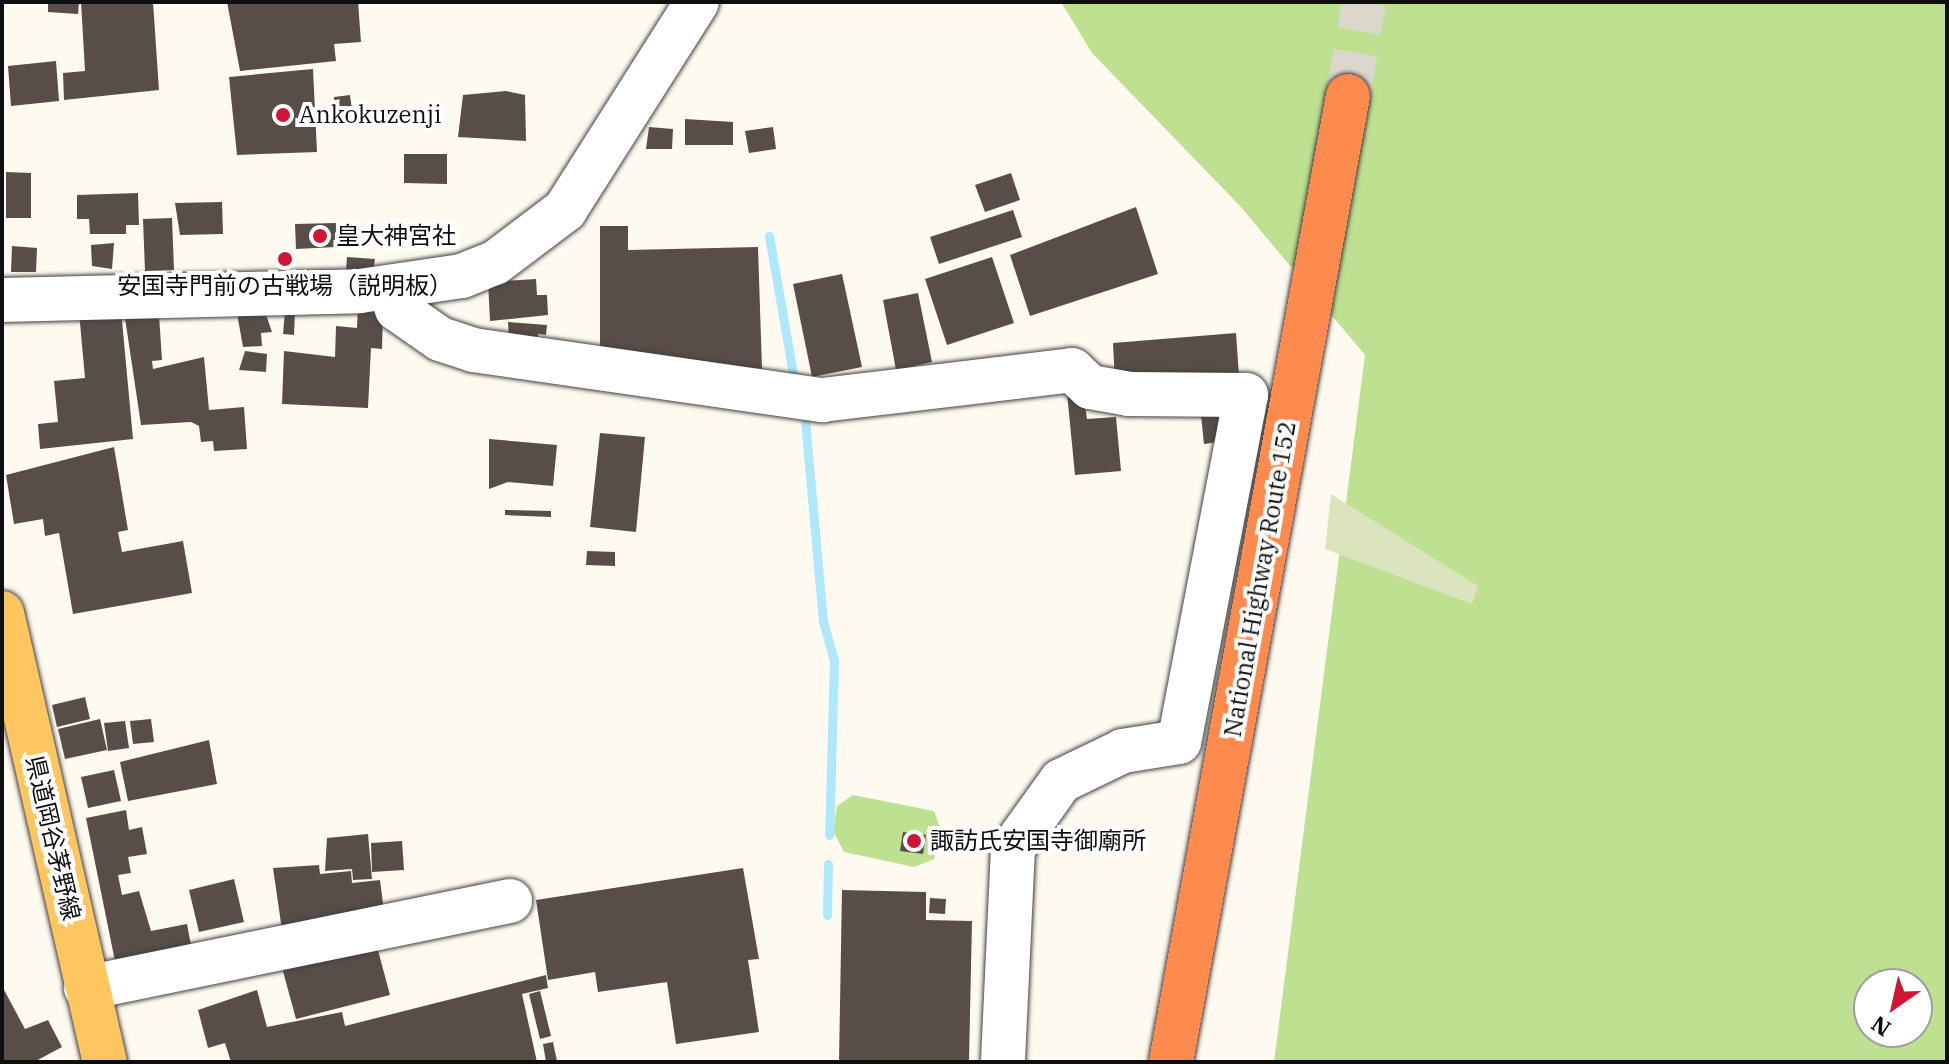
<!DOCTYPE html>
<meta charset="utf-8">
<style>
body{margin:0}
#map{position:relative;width:1949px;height:1064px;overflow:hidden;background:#fffaef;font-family:"IBM Plex Serif","Noto Sans JP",serif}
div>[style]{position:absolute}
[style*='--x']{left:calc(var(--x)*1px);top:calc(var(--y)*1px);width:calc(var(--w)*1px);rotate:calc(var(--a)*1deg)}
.forest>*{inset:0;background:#bee191}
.cemetery>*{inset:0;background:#dce4bd}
.stream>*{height:9px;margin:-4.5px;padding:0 4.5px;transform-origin:4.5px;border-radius:4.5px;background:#ade8fd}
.building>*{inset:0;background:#584d49}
.highway-tunnel>*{height:44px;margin-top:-22px;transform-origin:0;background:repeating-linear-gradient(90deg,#dbd7cd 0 44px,transparent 0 66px)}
.roads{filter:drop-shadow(0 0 2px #414141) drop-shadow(0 0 2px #414141)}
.minor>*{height:44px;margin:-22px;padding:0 22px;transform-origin:22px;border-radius:22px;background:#fff}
.major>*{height:44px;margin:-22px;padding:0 22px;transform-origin:22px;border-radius:22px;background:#ffc65f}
.highway>*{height:44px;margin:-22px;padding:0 22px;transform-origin:22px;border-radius:22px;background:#ff8a4d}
.dots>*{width:22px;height:22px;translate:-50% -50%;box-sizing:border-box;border:4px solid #fff;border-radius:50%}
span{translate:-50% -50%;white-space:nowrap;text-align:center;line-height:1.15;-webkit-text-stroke:8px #fff;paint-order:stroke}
.poi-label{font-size:24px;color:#0e0e0e}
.left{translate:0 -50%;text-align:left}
.street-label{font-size:24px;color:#0e0e0e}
.frame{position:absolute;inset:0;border:4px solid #0e0e0e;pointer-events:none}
.north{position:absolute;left:1853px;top:968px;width:80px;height:80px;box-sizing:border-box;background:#fff;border:2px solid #9f9f9f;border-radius:50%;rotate:214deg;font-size:22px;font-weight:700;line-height:32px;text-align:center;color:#0e0e0e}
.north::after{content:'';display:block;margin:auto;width:28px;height:36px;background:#ce1634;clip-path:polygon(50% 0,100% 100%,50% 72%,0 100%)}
</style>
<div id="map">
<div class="forest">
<div style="clip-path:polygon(evenodd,1061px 2px,1947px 2px,1947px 1062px,1274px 1062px,1365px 355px,1240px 206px,1092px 53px,1061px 2px,1869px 984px,1917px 984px,1917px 1032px,1869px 1032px,1869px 984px)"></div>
<div style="clip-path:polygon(853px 795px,934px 811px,941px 831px,934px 859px,914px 867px,844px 852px,833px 831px,837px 806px)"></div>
</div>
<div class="cemetery">
<div style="clip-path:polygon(1331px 494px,1478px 586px,1472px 604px,1325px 549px)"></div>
</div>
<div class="stream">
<div style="--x:769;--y:236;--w:140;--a:80.1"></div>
<div style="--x:805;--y:420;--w:202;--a:84.9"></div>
<div style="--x:823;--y:621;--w:41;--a:74.6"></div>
<div style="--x:834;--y:661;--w:174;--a:91.6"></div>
<div style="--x:827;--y:915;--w:51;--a:-88.9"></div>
</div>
<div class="building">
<div style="clip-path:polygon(48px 2px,79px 2px,78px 14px,48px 12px)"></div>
<div style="clip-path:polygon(81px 2px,153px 2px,159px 90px,64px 100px,63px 73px,85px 71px)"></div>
<div style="clip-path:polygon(227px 2px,358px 2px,361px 42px,334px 44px,336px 61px,240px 71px)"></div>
<div style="clip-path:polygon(56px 61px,59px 101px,11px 106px,8px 66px)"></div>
<div style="clip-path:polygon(313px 69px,317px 152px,237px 155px,229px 77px)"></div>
<div style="clip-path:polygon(506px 91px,525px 95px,526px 141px,458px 137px,463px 95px)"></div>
<div style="clip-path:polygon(350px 95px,353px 118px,337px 120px,334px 97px)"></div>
<div style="clip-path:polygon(685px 119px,733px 122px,733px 145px,685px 145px)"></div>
<div style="clip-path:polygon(649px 127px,673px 129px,672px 149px,646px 149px)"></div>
<div style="clip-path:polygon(773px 127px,776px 149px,749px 153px,745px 131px)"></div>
<div style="clip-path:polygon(404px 154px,447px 154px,447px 184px,404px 183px)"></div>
<div style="clip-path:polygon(6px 172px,31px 173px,31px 218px,6px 218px)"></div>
<div style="clip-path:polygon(1011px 173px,1020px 200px,985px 212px,975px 185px)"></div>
<div style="clip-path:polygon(138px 193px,139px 225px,126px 225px,126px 234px,90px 234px,89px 219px,77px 219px,77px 195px)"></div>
<div style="clip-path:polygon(222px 202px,223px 234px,180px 235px,175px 203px)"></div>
<div style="clip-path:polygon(1136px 207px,1158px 274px,1030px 316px,1010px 255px)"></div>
<div style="clip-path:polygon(1013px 210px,1022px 237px,939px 264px,930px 237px)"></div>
<div style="clip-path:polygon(172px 218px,174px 270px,145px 271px,143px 219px)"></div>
<div style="clip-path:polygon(336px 223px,336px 247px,296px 249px,295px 224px)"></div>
<div style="clip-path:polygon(600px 226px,628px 226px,628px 250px,758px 247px,762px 369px,600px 350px)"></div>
<div style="clip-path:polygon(114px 243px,112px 269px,92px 266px,91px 245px)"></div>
<div style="clip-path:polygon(12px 246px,37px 248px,36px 272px,11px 272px)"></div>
<div style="clip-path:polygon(347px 257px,375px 259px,373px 273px,346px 271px)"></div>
<div style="clip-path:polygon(992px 257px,1014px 323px,947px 345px,925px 279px)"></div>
<div style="clip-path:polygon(842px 274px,862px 367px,812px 377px,793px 284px)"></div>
<div style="clip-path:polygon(536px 279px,537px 295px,547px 295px,548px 315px,490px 321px,488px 282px)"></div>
<div style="clip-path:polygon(918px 293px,932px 362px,896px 370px,883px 300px)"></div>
<div style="clip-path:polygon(263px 306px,272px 332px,261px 333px,262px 346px,243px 347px,236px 308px)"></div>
<div style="clip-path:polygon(358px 306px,383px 312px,382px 349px,371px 348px,368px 408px,282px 404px,284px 351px,335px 357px,336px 326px,357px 328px)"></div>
<div style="clip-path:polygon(121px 310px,133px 439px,40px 449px,38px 424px,58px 422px,54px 381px,85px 378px,79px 312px)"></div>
<div style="clip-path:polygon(285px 311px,295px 312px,294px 335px,283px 334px)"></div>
<div style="clip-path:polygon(159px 315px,162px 360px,152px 361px,153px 369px,204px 357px,209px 410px,244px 407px,247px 449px,214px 451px,213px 441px,201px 442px,199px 426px,191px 422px,141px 425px,125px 318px)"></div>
<div style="clip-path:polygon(508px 322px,547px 325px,546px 335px,538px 334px,538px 345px,509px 341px)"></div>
<div style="clip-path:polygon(1236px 333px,1239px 376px,1115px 383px,1113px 343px)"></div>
<div style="clip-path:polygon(245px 351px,267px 354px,266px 372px,239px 370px)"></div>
<div style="clip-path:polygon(1067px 393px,1084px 399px,1087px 419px,1116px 417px,1121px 471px,1075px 475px)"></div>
<div style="clip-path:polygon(1221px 412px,1219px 442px,1204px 444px,1201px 415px)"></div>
<div style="clip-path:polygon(600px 433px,645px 437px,636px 532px,590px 527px)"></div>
<div style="clip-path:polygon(489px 439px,557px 445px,553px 486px,508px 482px,489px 489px)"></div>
<div style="clip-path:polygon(114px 447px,128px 530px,118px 532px,122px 552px,183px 541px,192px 593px,73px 614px,59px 533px,45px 536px,43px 519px,14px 524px,6px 475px)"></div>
<div style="clip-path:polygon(505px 510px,551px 511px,551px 517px,505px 515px)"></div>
<div style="clip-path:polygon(587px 551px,615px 552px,615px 566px,586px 565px)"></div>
<div style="clip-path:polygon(85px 697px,90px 719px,57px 727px,52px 705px)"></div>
<div style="clip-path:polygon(100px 719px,107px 750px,65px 759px,58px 729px)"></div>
<div style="clip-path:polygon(151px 719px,154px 742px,133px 744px,130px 721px)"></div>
<div style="clip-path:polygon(125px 721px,129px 748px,108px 751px,104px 723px)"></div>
<div style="clip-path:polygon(209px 740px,217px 784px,128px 801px,120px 762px)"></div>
<div style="clip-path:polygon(114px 770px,121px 801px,88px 808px,81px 777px)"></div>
<div style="clip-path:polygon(126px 810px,129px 830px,142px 827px,147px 854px,128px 857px,131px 873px,118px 875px,122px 895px,139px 891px,151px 931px,187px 924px,193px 956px,118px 976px,86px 818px)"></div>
<div style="clip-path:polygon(903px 832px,926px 835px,923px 854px,900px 851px)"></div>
<div style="clip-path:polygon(368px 834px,372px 879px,353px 880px,352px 869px,325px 871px,327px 838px)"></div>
<div style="clip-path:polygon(402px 841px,404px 870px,372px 872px,371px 843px)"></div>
<div style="clip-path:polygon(319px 865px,320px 874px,351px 871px,352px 883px,380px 880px,385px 919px,283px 937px,273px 868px)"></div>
<div style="clip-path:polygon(743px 868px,759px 959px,748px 960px,759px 1032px,676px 1044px,667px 982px,598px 992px,595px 972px,548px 980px,536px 900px)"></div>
<div style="clip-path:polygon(234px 879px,244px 922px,199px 932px,189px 890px)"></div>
<div style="clip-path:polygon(842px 890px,926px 892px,926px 920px,972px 921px,969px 1062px,839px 1062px)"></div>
<div style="clip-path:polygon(930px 898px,946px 899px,945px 914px,929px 913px)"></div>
<div style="clip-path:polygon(375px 939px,390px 995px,296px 1019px,281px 964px)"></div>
<div style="clip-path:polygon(546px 975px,548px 988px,522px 994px,537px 1062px,231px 1062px,225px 1043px,208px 1048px,198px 1010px,257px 990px,267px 1027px,342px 1012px,345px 1026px)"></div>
<div style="clip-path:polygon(2px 986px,25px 1029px,48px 1020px,62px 1047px,34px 1062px,2px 1062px)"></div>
<div style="clip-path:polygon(540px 991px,551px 1036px,540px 1039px,529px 994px)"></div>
<div style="clip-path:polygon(553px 1042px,557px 1061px,546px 1062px,543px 1044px)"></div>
</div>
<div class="highway-tunnel">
<div style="--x:1348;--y:96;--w:95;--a:-80.3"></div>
</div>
<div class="roads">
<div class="minor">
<div style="--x:390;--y:288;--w:22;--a:72"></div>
<div style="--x:397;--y:309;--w:52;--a:34.9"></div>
<div style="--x:440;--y:339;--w:35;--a:18"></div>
<div style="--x:473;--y:350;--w:353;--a:8.2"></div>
<div style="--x:822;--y:400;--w:252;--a:-6.8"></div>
<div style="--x:1072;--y:370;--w:25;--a:43"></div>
<div style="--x:1090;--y:387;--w:39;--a:10"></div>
<div style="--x:1128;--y:394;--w:118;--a:0.5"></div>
<div style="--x:1246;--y:395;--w:353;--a:100.9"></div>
<div style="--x:1179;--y:742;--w:57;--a:170.9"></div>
<div style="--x:1123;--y:751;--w:69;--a:154.2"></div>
<div style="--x:1061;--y:781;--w:82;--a:125.6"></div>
<div style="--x:1013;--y:848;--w:214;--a:92.7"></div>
<div style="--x:2;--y:300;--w:358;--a:-1.4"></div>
<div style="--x:360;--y:291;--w:103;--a:-8.4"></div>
<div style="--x:462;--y:276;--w:35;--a:-22"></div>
<div style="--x:495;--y:263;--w:88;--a:-37.1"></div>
<div style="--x:565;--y:210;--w:246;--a:-57.6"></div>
<div style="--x:86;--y:988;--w:433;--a:-11.6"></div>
</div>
<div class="major">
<div style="--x:2;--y:613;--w:461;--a:77.1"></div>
</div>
<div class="highway">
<div style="--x:1171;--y:1062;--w:982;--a:-79.62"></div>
</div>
</div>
<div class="dots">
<div style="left:283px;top:115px;background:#ce1634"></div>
<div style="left:320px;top:236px;background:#ce1634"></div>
<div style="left:285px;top:259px;background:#ce1634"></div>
<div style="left:914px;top:841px;background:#ce1634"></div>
</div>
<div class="poi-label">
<span class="left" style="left:299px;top:115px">Ankokuzenji</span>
<span class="left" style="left:336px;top:236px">皇大神宮社</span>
<span style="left:285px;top:286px">安国寺門前の古戦場（説明板）</span>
<span class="left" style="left:930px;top:841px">諏訪氏安国寺御廟所</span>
</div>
<div class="street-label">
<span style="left:1260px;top:579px;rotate:-80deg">National Highway Route 152</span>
<span style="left:53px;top:838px;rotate:77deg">県道岡谷茅野線</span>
</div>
<div class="frame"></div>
<div class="north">N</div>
</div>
